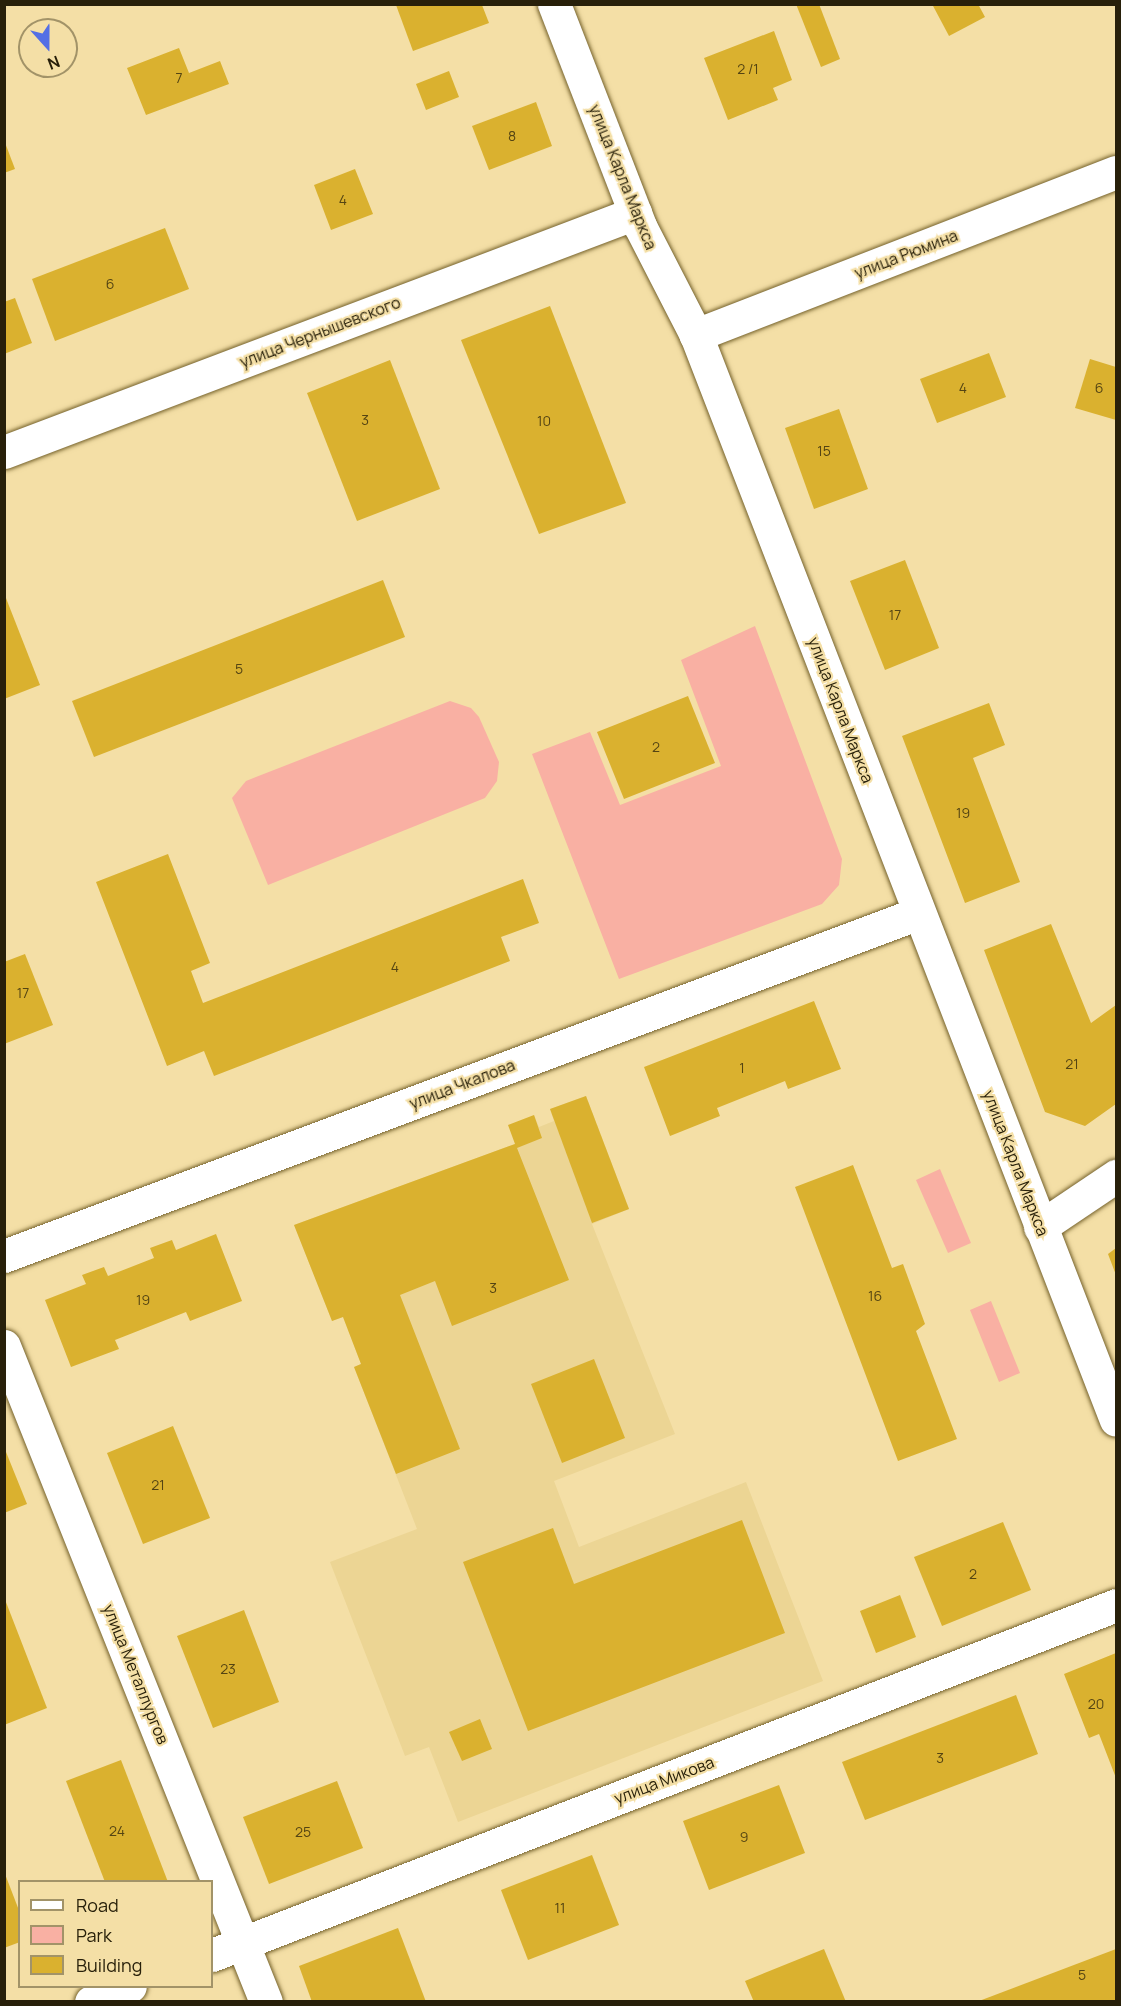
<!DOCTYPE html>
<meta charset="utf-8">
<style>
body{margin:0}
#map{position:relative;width:1121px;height:2006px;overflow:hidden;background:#f4dfa6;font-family:Manrope,sans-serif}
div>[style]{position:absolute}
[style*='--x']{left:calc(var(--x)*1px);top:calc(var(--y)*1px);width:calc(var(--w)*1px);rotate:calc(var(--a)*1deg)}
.built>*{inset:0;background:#ecd594}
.green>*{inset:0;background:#f9b0a3}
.building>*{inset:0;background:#dab12f}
.roads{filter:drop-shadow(0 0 2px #75622c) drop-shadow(0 0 2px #75622c)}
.street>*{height:33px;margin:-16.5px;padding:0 16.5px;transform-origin:16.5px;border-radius:16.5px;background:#fff}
.secondary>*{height:33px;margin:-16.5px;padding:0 16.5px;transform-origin:16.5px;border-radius:16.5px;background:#fff}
span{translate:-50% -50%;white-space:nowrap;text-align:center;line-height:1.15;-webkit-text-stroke:4.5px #f4dfa6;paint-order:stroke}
.number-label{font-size:14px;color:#544413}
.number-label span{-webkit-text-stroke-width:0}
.street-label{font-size:16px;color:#28200a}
.frame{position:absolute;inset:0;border:6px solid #28200a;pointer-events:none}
.legend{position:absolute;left:18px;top:1880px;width:195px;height:108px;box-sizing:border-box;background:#f4dfa6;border:2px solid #a29368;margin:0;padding:8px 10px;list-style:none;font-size:18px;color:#28200a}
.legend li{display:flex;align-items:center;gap:12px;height:30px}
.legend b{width:30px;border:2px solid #a29368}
.north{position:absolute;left:18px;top:18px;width:60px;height:60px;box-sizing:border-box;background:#f4dfa6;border:2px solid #a29368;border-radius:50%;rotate:159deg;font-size:16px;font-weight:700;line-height:24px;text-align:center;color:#28200a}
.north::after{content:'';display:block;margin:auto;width:21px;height:27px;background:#546fe5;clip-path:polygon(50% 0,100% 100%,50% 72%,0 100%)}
</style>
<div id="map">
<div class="built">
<div style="clip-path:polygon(586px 1096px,629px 1209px,592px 1224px,675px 1434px,554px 1481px,579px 1547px,746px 1482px,823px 1681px,458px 1822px,429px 1747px,405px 1756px,330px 1562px,417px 1529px,354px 1367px,361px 1364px,343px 1317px,332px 1321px,294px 1225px,515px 1144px,534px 1115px,539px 1127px,554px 1121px,550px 1109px)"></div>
</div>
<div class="green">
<div style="clip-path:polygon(755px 626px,842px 859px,839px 885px,822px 904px,619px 979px,532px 754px,590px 732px,620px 805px,721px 766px,681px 660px)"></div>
<div style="clip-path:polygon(450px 701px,471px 708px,479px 717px,499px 762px,497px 781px,485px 798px,268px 885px,232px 798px,246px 781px)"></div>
<div style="clip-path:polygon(940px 1169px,971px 1243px,948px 1253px,916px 1180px)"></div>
<div style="clip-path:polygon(991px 1301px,1020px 1373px,999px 1382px,970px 1310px)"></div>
</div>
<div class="building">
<div style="clip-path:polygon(796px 4px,819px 4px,840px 59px,821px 67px)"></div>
<div style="clip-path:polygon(932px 4px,978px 4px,985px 17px,949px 36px)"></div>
<div style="clip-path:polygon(396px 5px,482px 5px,489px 23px,413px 51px)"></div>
<div style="clip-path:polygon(774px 31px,792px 80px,773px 88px,778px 100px,728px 120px,704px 58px)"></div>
<div style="clip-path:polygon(179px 48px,189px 73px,220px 61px,229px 84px,146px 115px,127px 68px)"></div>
<div style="clip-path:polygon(449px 71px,459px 97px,426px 110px,416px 84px)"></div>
<div style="clip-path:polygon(536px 102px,552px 146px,489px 170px,472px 126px)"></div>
<div style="clip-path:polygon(4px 140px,15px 169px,4px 173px)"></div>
<div style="clip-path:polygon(355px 169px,373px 214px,331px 230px,314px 185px)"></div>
<div style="clip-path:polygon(165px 228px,189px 289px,55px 341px,32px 279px)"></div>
<div style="clip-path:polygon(15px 298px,32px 343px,4px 354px,4px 302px)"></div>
<div style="clip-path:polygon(550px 306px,626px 503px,539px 534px,461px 340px)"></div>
<div style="clip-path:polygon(989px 353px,1006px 397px,937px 423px,920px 379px)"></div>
<div style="clip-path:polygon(1090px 359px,1116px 367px,1116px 420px,1075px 408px)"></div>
<div style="clip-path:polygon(390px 360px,440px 489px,357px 521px,307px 393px)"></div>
<div style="clip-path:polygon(839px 409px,868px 489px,814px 509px,785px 428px)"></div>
<div style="clip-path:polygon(905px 560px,939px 648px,885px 670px,850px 581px)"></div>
<div style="clip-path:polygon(383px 580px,405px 637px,94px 757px,72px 701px)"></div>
<div style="clip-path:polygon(4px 593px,40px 685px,4px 699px)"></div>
<div style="clip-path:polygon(688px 696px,715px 763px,624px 799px,597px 732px)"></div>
<div style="clip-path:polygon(989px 703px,1005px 745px,973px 758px,1020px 882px,965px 903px,902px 736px)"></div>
<div style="clip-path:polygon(168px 854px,210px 963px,191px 971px,203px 1003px,523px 879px,539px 923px,501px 937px,510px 961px,214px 1076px,204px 1051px,167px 1066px,96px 882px)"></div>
<div style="clip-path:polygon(1051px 924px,1091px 1023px,1116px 1005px,1116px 1104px,1085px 1126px,1045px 1112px,984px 950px)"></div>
<div style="clip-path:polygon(25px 954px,53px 1025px,4px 1044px,4px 962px)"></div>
<div style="clip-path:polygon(814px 1001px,841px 1069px,788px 1089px,785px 1081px,717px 1108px,720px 1116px,670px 1136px,644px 1067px)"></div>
<div style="clip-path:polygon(586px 1096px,629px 1209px,592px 1223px,550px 1109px)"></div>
<div style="clip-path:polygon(534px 1115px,542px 1138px,517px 1148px,569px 1280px,452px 1326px,435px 1281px,400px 1295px,460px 1449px,396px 1474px,354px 1367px,361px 1364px,343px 1317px,332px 1321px,294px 1225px,515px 1144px,508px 1125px)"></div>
<div style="clip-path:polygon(853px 1165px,892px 1268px,903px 1264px,925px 1324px,916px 1331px,957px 1439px,898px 1461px,795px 1187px)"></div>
<div style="clip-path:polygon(216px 1234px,242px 1301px,190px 1321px,186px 1312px,115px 1340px,119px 1349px,71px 1367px,45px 1300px,86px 1284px,82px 1275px,104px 1267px,108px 1276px,154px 1258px,150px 1248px,172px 1240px,176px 1250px)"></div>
<div style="clip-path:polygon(1116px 1248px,1116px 1275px,1108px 1254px)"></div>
<div style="clip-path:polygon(594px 1359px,625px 1438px,562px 1463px,531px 1384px)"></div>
<div style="clip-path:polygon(173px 1426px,210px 1518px,143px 1544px,107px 1453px)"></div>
<div style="clip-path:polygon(4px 1447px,27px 1504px,4px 1513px)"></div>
<div style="clip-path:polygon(742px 1520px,785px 1633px,528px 1731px,463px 1562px,553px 1528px,574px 1584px)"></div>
<div style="clip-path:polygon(1003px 1522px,1031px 1590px,942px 1626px,914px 1557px)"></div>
<div style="clip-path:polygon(900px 1595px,916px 1637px,876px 1653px,860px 1611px)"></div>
<div style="clip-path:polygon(4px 1597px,47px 1708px,4px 1725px)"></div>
<div style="clip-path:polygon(244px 1610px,279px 1702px,213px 1728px,177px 1636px)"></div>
<div style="clip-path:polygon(1116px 1653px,1116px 1778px,1099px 1734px,1089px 1738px,1064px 1674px)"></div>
<div style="clip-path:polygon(1016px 1695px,1038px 1754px,865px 1820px,842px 1762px)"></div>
<div style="clip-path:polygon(480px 1719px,492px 1749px,462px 1761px,449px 1732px)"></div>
<div style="clip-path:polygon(121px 1760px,168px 1882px,105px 1882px,66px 1781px)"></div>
<div style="clip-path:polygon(337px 1781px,363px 1848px,269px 1884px,243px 1817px)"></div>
<div style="clip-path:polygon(779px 1785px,805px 1853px,709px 1890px,683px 1821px)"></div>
<div style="clip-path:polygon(592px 1855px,619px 1925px,528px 1960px,501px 1890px)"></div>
<div style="clip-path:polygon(5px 1874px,20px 1913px,20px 1942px,4px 1948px)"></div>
<div style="clip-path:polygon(398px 1928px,426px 2002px,312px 2002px,299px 1966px)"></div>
<div style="clip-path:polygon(824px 1949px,846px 2002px,754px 2002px,745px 1981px)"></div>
<div style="clip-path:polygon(1116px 1949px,1116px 2002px,979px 2002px,979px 2001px)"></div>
</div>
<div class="roads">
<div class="street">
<div style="--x:554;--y:4;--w:238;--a:68.8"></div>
<div style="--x:640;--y:226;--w:123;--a:62.8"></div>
<div style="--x:4;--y:452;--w:675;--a:-20.74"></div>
<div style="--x:1040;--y:1227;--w:92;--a:-33.9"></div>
<div style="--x:4;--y:1346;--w:706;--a:68.23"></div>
<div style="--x:212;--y:1955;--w:969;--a:-21.16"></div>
<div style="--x:91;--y:2002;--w:42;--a:-22.3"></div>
</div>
<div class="secondary">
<div style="--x:1116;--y:172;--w:451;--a:158.8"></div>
<div style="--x:696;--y:335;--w:1163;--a:68.84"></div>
<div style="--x:4;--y:1256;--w:977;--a:-20.55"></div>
</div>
</div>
<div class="number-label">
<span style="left:748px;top:69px">2 /1</span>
<span style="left:179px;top:78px">7</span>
<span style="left:512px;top:136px">8</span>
<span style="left:343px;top:200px">4</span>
<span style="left:110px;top:284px">6</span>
<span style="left:963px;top:388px">4</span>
<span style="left:1099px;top:388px">6</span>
<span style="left:365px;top:420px">3</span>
<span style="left:544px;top:421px">10</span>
<span style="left:824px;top:451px">15</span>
<span style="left:895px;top:615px">17</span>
<span style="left:239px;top:669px">5</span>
<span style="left:656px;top:747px">2</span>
<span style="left:963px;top:813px">19</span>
<span style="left:395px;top:967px">4</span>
<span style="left:23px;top:993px">17</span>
<span style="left:1072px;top:1064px">21</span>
<span style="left:742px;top:1068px">1</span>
<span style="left:493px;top:1288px">3</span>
<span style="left:875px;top:1296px">16</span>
<span style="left:143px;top:1300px">19</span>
<span style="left:158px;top:1485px">21</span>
<span style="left:973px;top:1574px">2</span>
<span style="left:228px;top:1669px">23</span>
<span style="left:1096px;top:1704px">20</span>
<span style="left:940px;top:1758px">3</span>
<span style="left:117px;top:1831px">24</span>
<span style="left:303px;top:1832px">25</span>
<span style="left:744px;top:1837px">9</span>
<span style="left:560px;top:1908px">11</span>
<span style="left:1082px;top:1975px">5</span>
</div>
<div class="street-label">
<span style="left:623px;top:177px;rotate:68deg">улица Карла Маркса</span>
<span style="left:906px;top:254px;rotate:-21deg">улица Рюмина</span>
<span style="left:320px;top:332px;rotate:-21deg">улица Чернышевского</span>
<span style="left:841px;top:710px;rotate:69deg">улица Карла Маркса</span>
<span style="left:462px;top:1084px;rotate:-21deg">улица Чкалова</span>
<span style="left:1016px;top:1163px;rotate:69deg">улица Карла Маркса</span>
<span style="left:136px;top:1674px;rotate:68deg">улица Металлургов</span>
<span style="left:664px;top:1780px;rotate:-21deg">улица Микова</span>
</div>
<div class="frame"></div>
<ul class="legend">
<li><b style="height:8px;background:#fff"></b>Road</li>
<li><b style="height:16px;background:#f9b0a3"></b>Park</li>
<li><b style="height:16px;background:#dab12f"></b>Building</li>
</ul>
<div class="north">N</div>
</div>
